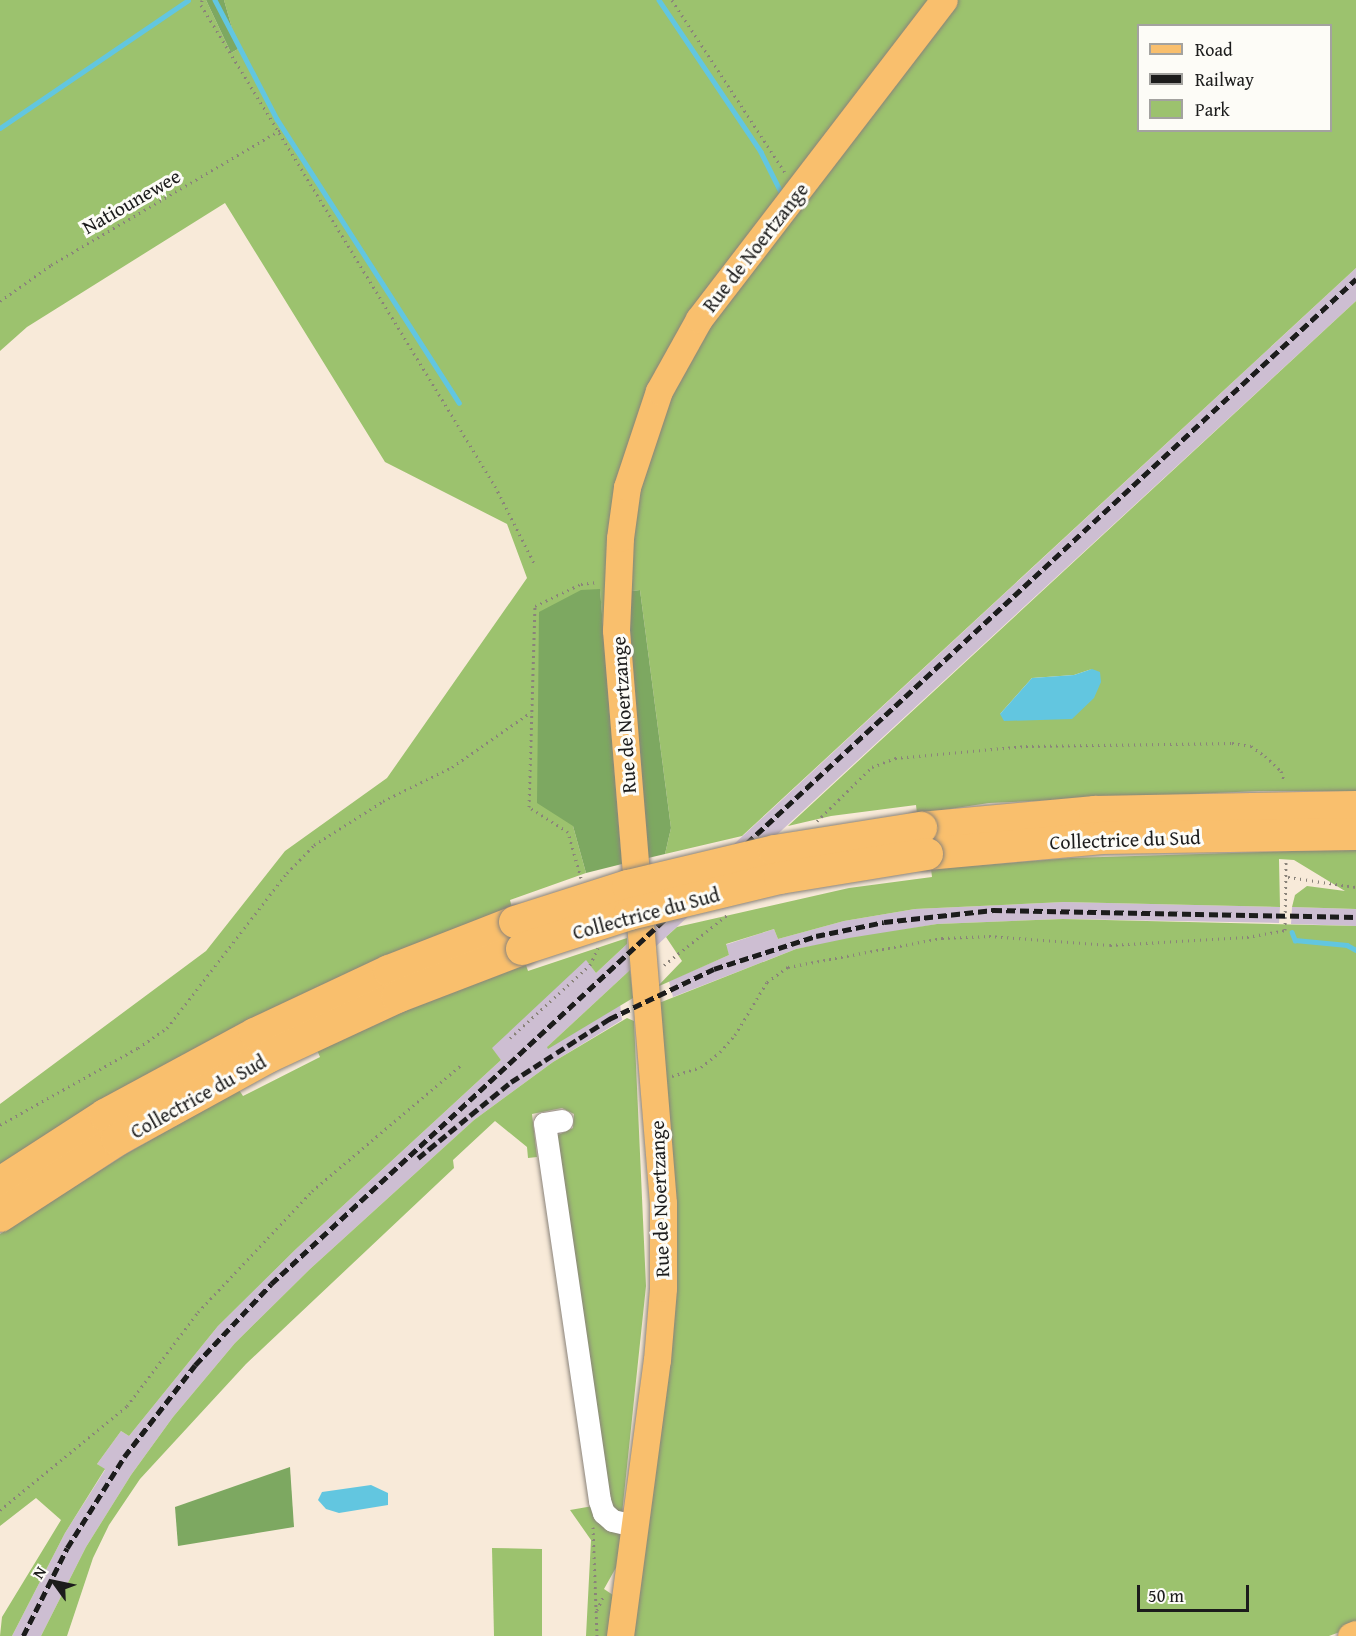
<!DOCTYPE html>
<style>
body{margin:0}
#map{position:relative;width:1356px;height:1636px;overflow:hidden;background:#f8ead9;font-family:"Gentium Book Plus",serif}
div>[style]{position:absolute}
[style*='--x']{left:calc(var(--x)*1px);top:calc(var(--y)*1px);width:calc(var(--w)*1px);rotate:calc(var(--a)*1deg)}
.industrial>*{inset:0;background:#cdbed2}
.green>*{inset:0;background:#9cc26e}
.forest>*{inset:0;background:#7da861}
.water>*{inset:0;background:#62c6e0}
.stream>*{height:4.5px;margin:-2.25px;padding:0 2.25px;transform-origin:2.25px;border-radius:2.25px;background:#62c6e0}
.path>*{height:3px;margin-top:-1.5px;transform-origin:0;background:repeating-linear-gradient(90deg,#8a837a 0 1.5px,transparent 0 6px)}
.roads{filter:drop-shadow(0 0 2px #8a837a) drop-shadow(0 0 2px #8a837a)}
.minor>*{height:22px;margin:-11px;padding:0 11px;transform-origin:11px;border-radius:11px;background:#fff}
.major>*{height:27px;margin:-13.5px;padding:0 13.5px;transform-origin:13.5px;border-radius:13.5px;background:#f9bf6d}
.highway>*{height:32px;margin:-16px;padding:0 16px;transform-origin:16px;border-radius:16px;background:#f9bf6d}
.rail>*{height:4.5px;margin-top:-2.25px;transform-origin:0;background:repeating-linear-gradient(90deg,#1c1c1c 0 9px,transparent 0 13.5px)}
.bridges{filter:drop-shadow(0 0 2px #8a837a) drop-shadow(0 0 2px #8a837a)}
.highway-bridge>*{height:32px;margin:-16px;padding:0 16px;transform-origin:16px;border-radius:16px;background:#f9bf6d}
span{translate:-50% -50%;white-space:nowrap;text-align:center;line-height:1.15;-webkit-text-stroke:6px #fdfcf7;paint-order:stroke}
.street-label{font-size:20px;color:#1c1c1c}
.legend{position:absolute;left:1137px;top:24px;width:195px;height:108px;box-sizing:border-box;background:#fdfcf7;border:2px solid #a3a29f;margin:0;padding:8px 10px;list-style:none;font-size:18px;color:#1c1c1c}
.legend li{display:flex;align-items:center;gap:12px;height:30px}
.legend b{width:30px;border:2px solid #a3a29f}
.north{position:absolute;left:24px;top:1552px;width:60px;height:60px;-webkit-text-stroke:4px #fdfcf7;paint-order:stroke;rotate:303deg;font-size:16px;font-weight:700;line-height:24px;text-align:center;color:#1c1c1c}
.north::after{content:'';display:block;margin:auto;width:21px;height:27px;background:#1c1c1c;clip-path:polygon(50% 0,100% 100%,50% 72%,0 100%)}
.scale{position:absolute;left:1137px;top:1585px;width:112px;height:27px;box-sizing:border-box;border:3px solid #1c1c1c;border-top:0;padding-left:8px;font-size:18px;line-height:21px;white-space:nowrap;color:#1c1c1c;-webkit-text-stroke:4px #fdfcf7;paint-order:stroke}
</style>
<div id="map">
<div class="industrial">
<div style="clip-path:polygon(1356px 268px,1356px 301px,654px 948px,651px 921px)"></div>
<div style="clip-path:polygon(1064px 902px,1280px 907px,1279px 923px,1063px 919px,937px 924px,796px 949px,673px 997px,669px 981px,729px 955px,725px 945px,774px 929px,778px 939px,844px 921px,915px 909px)"></div>
<div style="clip-path:polygon(1292px 907px,1356px 909px,1356px 926px,1291px 924px)"></div>
<div style="clip-path:polygon(627px 944px,630px 970px,547px 1047px,620px 1004px,622px 1020px,553px 1062px,474px 1120px,310px 1269px,235px 1343px,173px 1417px,131px 1475px,86px 1547px,41px 1636px,12px 1636px,65px 1533px,105px 1470px,97px 1464px,121px 1431px,129px 1436px,218px 1326px,296px 1249px,501px 1060px,491px 1048px,586px 959px,596px 973px)"></div>
</div>
<div class="green">
<div style="clip-path:polygon(evenodd,0 0,206px 0,231px 53px,238px 49px,224px 0,1356px 0,1356px 268px,742px 836px,665px 854px,671px 828px,640px 590px,624px 592px,622px 864px,600px 590px,581px 590px,573px 826px,586px 873px,510px 900px,512px 908px,381px 958px,0 1166px,0 1104px,206px 951px,285px 851px,387px 778px,527px 578px,507px 524px,385px 462px,225px 203px,27px 327px,0 351px,0 0,1138px 26px,1330px 26px,1330px 130px,1138px 130px,1138px 26px)"></div>
<div style="clip-path:polygon(evenodd,1356px 301px,1356px 791px,1259px 791px,989px 803px,917px 814px,916px 805px,831px 816px,788px 826px,1356px 301px,1092px 669px,1000px 714px,1032px 678px,1074px 675px,1092px 669px)"></div>
<div style="clip-path:polygon(1356px 849px,1356px 909px,1292px 907px,1295px 895px,1307px 886px,1345px 891px,1294px 860px,1279px 859px,1280px 907px,1064px 902px,915px 909px,844px 921px,778px 939px,774px 929px,726px 944px,729px 955px,657px 987px,682px 961px,666px 937px,677px 927px,849px 888px,932px 877px,931px 869px,1071px 858px)"></div>
<div style="clip-path:polygon(1063px 919px,1356px 926px,1356px 1626px,1329px 1636px,629px 1636px,646px 1504px,659px 1003px,796px 949px,849px 938px,937px 924px)"></div>
<div style="clip-path:polygon(627px 938px,627px 944px,596px 973px,586px 960px,492px 1048px,501px 1060px,296px 1249px,218px 1326px,129px 1436px,121px 1431px,97px 1464px,105px 1469px,65px 1533px,12px 1636px,0 1636px,2px 1617px,61px 1520px,36px 1498px,0 1526px,0 1234px,126px 1154px,239px 1090px,243px 1096px,320px 1057px,317px 1050px,403px 1010px,525px 962px,528px 971px)"></div>
<div style="clip-path:polygon(630px 970px,633px 998px,548px 1049px,547px 1047px)"></div>
<div style="clip-path:polygon(627px 1018px,634px 1021px,646px 1286px,622px 1514px,612px 1510px,556px 1136px,573px 1128px,574px 1114px,562px 1108px,532px 1114px,537px 1157px,528px 1158px,527px 1147px,495px 1121px,453px 1160px,454px 1168px,246px 1364px,140px 1479px,109px 1525px,93px 1558px,67px 1636px,41px 1636px,86px 1547px,131px 1475px,173px 1417px,235px 1343px,310px 1269px,474px 1120px,553px 1062px)"></div>
<div style="clip-path:polygon(593px 1506px,604px 1527px,622px 1535px,618px 1564px,604px 1589px,616px 1597px,611px 1636px,586px 1636px,591px 1540px,570px 1510px)"></div>
<div style="clip-path:polygon(492px 1548px,542px 1549px,542px 1636px,494px 1636px)"></div>
</div>
<div class="forest">
<div style="clip-path:polygon(206px 0,224px 0,238px 49px,231px 53px)"></div>
<div style="clip-path:polygon(600px 589px,622px 864px,586px 873px,573px 826px,537px 803px,539px 612px,581px 590px)"></div>
<div style="clip-path:polygon(640px 590px,671px 828px,665px 854px,644px 859px,624px 592px)"></div>
<div style="clip-path:polygon(290px 1467px,294px 1527px,178px 1546px,175px 1507px)"></div>
</div>
<div class="water">
<div style="clip-path:polygon(1092px 669px,1100px 672px,1101px 682px,1094px 698px,1072px 719px,1004px 721px,1000px 714px,1032px 678px,1074px 675px)"></div>
<div style="clip-path:polygon(371px 1485px,388px 1493px,388px 1505px,339px 1513px,326px 1509px,318px 1500px,322px 1492px)"></div>
</div>
<div class="stream">
<div style="--x:215;--y:0;--w:134;--a:62.5"></div>
<div style="--x:277;--y:119;--w:337;--a:57.3"></div>
<div style="--x:659;--y:0;--w:183;--a:56.1"></div>
<div style="--x:761;--y:152;--w:47;--a:63.4"></div>
<div style="--x:0;--y:128;--w:227;--a:-34.2"></div>
<div style="--x:1292;--y:932;--w:9;--a:69"></div>
<div style="--x:1295;--y:940;--w:52;--a:5.5"></div>
<div style="--x:1347;--y:945;--w:10;--a:29"></div>
</div>
<div class="path">
<div style="--x:202;--y:0;--w:5;--a:101"></div>
<div style="--x:201;--y:5;--w:564;--a:58.57"></div>
<div style="--x:495;--y:486;--w:89;--a:63.1"></div>
<div style="--x:672;--y:0;--w:208;--a:56.8"></div>
<div style="--x:0;--y:301;--w:62;--a:-35.2"></div>
<div style="--x:51;--y:265;--w:266;--a:-30.5"></div>
<div style="--x:817;--y:821;--w:77;--a:-44.5"></div>
<div style="--x:872;--y:767;--w:25;--a:-21"></div>
<div style="--x:895;--y:758;--w:132;--a:-5.2"></div>
<div style="--x:1026;--y:746;--w:206;--a:-0.8"></div>
<div style="--x:1232;--y:743;--w:19;--a:9"></div>
<div style="--x:1251;--y:746;--w:17;--a:36"></div>
<div style="--x:1265;--y:756;--w:22;--a:43"></div>
<div style="--x:1281;--y:771;--w:9;--a:72"></div>
<div style="--x:1288;--y:877;--w:69;--a:8.4"></div>
<div style="--x:581;--y:878;--w:48;--a:-105.8"></div>
<div style="--x:568;--y:832;--w:46;--a:-147.3"></div>
<div style="--x:529;--y:807;--w:201;--a:-88.3"></div>
<div style="--x:535;--y:606;--w:51;--a:-25.6"></div>
<div style="--x:581;--y:584;--w:16;--a:-7"></div>
<div style="--x:664;--y:965;--w:80;--a:-38.4"></div>
<div style="--x:510;--y:1038;--w:108;--a:-42.4"></div>
<div style="--x:590;--y:965;--w:19;--a:-65"></div>
<div style="--x:672;--y:1076;--w:30;--a:-17"></div>
<div style="--x:701;--y:1067;--w:24;--a:-38"></div>
<div style="--x:720;--y:1052;--w:23;--a:-49"></div>
<div style="--x:735;--y:1035;--w:62;--a:-58.9"></div>
<div style="--x:767;--y:982;--w:26;--a:-36"></div>
<div style="--x:788;--y:967;--w:157;--a:-10.7"></div>
<div style="--x:942;--y:938;--w:47;--a:-2.4"></div>
<div style="--x:989;--y:936;--w:121;--a:4.3"></div>
<div style="--x:1110;--y:945;--w:137;--a:-3.3"></div>
<div style="--x:1247;--y:937;--w:39;--a:-10"></div>
<div style="--x:1285;--y:930;--w:70;--a:-89.2"></div>
<div style="--x:0;--y:1125;--w:158;--a:-29.2"></div>
<div style="--x:138;--y:1048;--w:35;--a:-35"></div>
<div style="--x:167;--y:1028;--w:196;--a:-52.3"></div>
<div style="--x:287;--y:873;--w:39;--a:-46"></div>
<div style="--x:314;--y:845;--w:82;--a:-32.5"></div>
<div style="--x:383;--y:801;--w:77;--a:-26.2"></div>
<div style="--x:452;--y:767;--w:96;--a:-34.8"></div>
<div style="--x:0;--y:1510;--w:164;--a:-39.3"></div>
<div style="--x:127;--y:1406;--w:118;--a:-52.9"></div>
<div style="--x:198;--y:1312;--w:166;--a:-46.7"></div>
<div style="--x:312;--y:1191;--w:195;--a:-40.2"></div>
<div style="--x:593;--y:1527;--w:109;--a:87.9"></div>
<div style="--x:597;--y:1610;--w:17;--a:-65"></div>
</div>
<div class="roads">
<div class="minor">
<div style="--x:562;--y:1121;--w:17;--a:170"></div>
<div style="--x:545;--y:1124;--w:381;--a:81.7"></div>
<div style="--x:600;--y:1501;--w:13;--a:72"></div>
<div style="--x:604;--y:1513;--w:12;--a:42"></div>
<div style="--x:613;--y:1521;--w:23;--a:13"></div>
</div>
<div class="major">
<div style="--x:620;--y:1636;--w:278;--a:-82.4"></div>
<div style="--x:657;--y:1360;--w:72;--a:-85.2"></div>
<div style="--x:663;--y:1288;--w:85;--a:-90"></div>
<div style="--x:663;--y:1203;--w:575;--a:-94.69"></div>
<div style="--x:616;--y:630;--w:92;--a:-87.5"></div>
<div style="--x:620;--y:538;--w:51;--a:-82.2"></div>
<div style="--x:627;--y:487;--w:101;--a:-71.6"></div>
<div style="--x:659;--y:391;--w:82;--a:-60.9"></div>
<div style="--x:699;--y:319;--w:402;--a:-52.5"></div>
<div style="--x:1351;--y:1636;--w:5;--a:-22"></div>
</div>
<div class="highway">
<div style="--x:921;--y:828;--w:175;--a:-5.3"></div>
<div style="--x:1095;--y:812;--w:261;--a:-1.1"></div>
<div style="--x:927;--y:854;--w:176;--a:-5.2"></div>
<div style="--x:1102;--y:838;--w:254;--a:-0.9"></div>
<div style="--x:0;--y:1183;--w:125;--a:-32.9"></div>
<div style="--x:105;--y:1115;--w:170;--a:-28.4"></div>
<div style="--x:255;--y:1034;--w:148;--a:-25.2"></div>
<div style="--x:389;--y:971;--w:135;--a:-21.3"></div>
<div style="--x:0;--y:1216;--w:140;--a:-33"></div>
<div style="--x:117;--y:1140;--w:172;--a:-28.8"></div>
<div style="--x:268;--y:1057;--w:142;--a:-24.9"></div>
<div style="--x:397;--y:997;--w:134;--a:-21"></div>
</div>
</div>
<div class="rail">
<div style="--x:418;--y:1158;--w:120;--a:-39.3"></div>
<div style="--x:511;--y:1082;--w:117;--a:-32.7"></div>
<div style="--x:609;--y:1019;--w:116;--a:-25.5"></div>
<div style="--x:714;--y:969;--w:107;--a:-17.9"></div>
<div style="--x:816;--y:936;--w:69;--a:-11.6"></div>
<div style="--x:884;--y:922;--w:110;--a:-6.3"></div>
<div style="--x:993;--y:910;--w:363;--a:1.1"></div>
<div style="--x:23;--y:1636;--w:98;--a:-63.4"></div>
<div style="--x:67;--y:1548;--w:107;--a:-57.9"></div>
<div style="--x:124;--y:1457;--w:116;--a:-52.3"></div>
<div style="--x:195;--y:1365;--w:111;--a:-46.8"></div>
<div style="--x:271;--y:1284;--w:1479;--a:-42.81"></div>
</div>
<div class="bridges">
<div class="highway-bridge">
<div style="--x:515;--y:922;--w:119;--a:-17.7"></div>
<div style="--x:628;--y:886;--w:151;--a:-13.4"></div>
<div style="--x:775;--y:851;--w:148;--a:-9"></div>
<div style="--x:522;--y:949;--w:114;--a:-18"></div>
<div style="--x:630;--y:914;--w:154;--a:-13.5"></div>
<div style="--x:780;--y:878;--w:149;--a:-9.3"></div>
</div>
</div>
<div class="street-label">
<span style="left:131px;top:201px;rotate:-30deg">Natiounewee</span>
<span style="left:755px;top:247px;rotate:-52deg">Rue de Noertzange</span>
<span style="left:623px;top:715px;rotate:-94deg">Rue de Noertzange</span>
<span style="left:1125px;top:839px;rotate:-2deg">Collectrice du Sud</span>
<span style="left:646px;top:913px;rotate:-15deg">Collectrice du Sud</span>
<span style="left:198px;top:1096px;rotate:-29deg">Collectrice du Sud</span>
<span style="left:659px;top:1199px;rotate:-92deg">Rue de Noertzange</span>
</div>
<ul class="legend">
<li><b style="height:8px;background:#f9bf6d"></b>Road</li>
<li><b style="height:8px;background:#1c1c1c"></b>Railway</li>
<li><b style="height:16px;background:#9cc26e"></b>Park</li>
</ul>
<div class="north">N</div>
<div class="scale">50 m</div>
</div>
